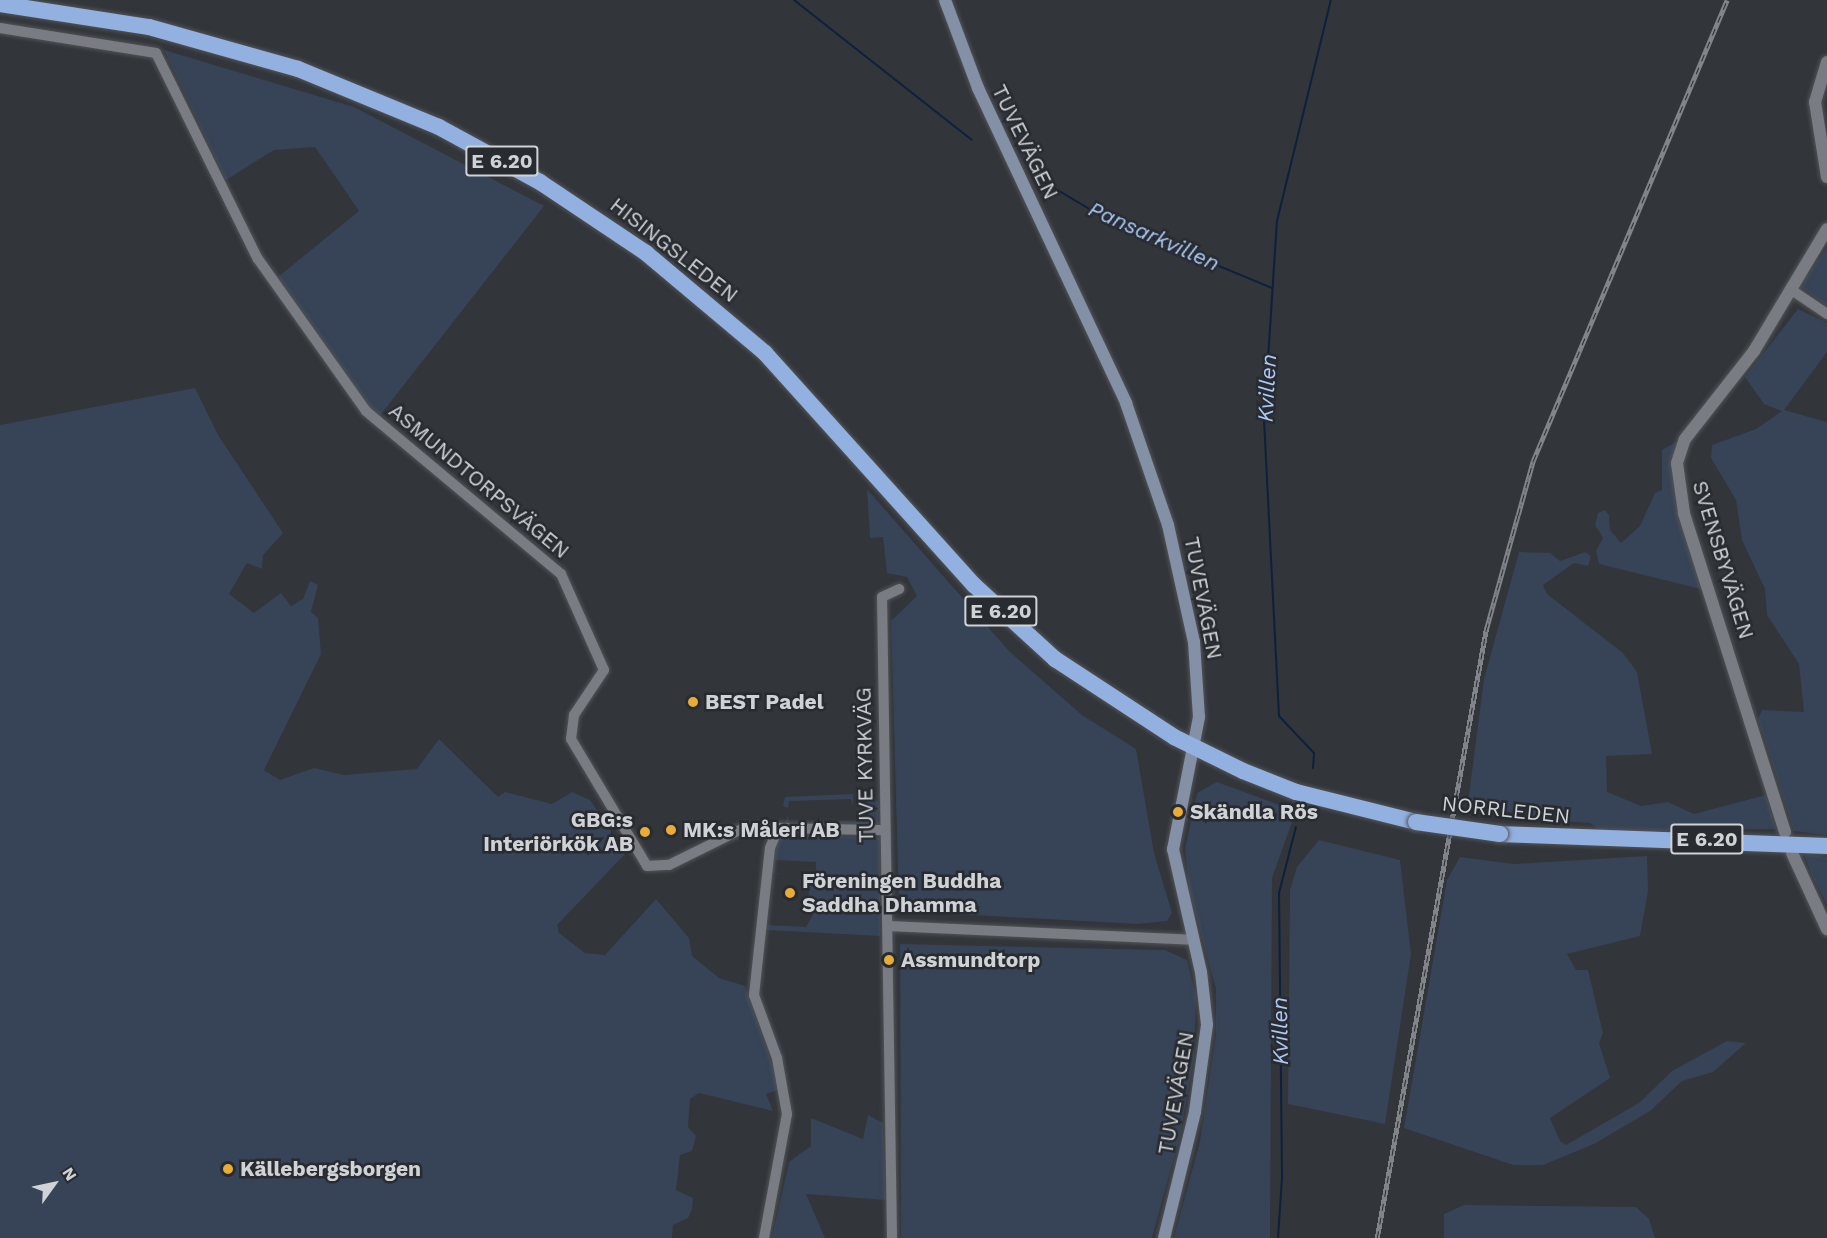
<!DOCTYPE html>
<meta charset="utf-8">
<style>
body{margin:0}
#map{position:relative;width:1827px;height:1238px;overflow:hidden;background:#32353a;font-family:"Work Sans",sans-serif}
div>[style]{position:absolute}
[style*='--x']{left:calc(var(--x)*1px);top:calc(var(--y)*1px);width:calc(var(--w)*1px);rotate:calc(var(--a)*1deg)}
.green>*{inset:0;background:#374356}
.stream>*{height:2px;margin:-1px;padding:0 1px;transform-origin:1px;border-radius:1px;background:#0e203d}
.roads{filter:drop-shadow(0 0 2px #515457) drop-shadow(0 0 2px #515457)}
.minor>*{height:10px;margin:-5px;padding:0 5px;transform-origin:5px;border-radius:5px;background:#797d83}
.tertiary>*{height:12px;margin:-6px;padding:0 6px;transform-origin:6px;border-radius:6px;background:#797d83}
.secondary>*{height:12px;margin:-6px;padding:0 6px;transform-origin:6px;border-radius:6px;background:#8390a6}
.trunk>*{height:16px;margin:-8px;padding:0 8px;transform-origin:8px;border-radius:8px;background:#92b0e0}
.rail>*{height:4.5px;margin-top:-2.25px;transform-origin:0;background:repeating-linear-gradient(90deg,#282b30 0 7px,#818488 0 14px);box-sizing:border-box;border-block:2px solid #818488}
.bridges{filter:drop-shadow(0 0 2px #515457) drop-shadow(0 0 2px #515457)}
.trunk-bridge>*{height:16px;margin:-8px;padding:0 8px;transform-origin:8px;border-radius:8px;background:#92b0e0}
.dots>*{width:16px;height:16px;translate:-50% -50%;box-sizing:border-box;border:3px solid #282b30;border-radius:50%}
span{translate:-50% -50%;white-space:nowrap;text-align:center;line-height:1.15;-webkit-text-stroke:5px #282b30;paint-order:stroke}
.shield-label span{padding:2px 4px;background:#282b30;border:2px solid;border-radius:4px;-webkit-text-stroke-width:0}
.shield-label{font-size:20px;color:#d0d3d6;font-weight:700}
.street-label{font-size:21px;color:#d0d3d6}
.poi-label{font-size:21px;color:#d0d3d6;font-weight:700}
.left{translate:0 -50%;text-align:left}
.right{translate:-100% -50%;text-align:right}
.water-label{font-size:22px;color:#abc8f7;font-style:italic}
.north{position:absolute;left:24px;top:1154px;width:60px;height:60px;-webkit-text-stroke:4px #282b30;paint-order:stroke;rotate:57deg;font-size:16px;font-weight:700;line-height:24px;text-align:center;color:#d0d3d6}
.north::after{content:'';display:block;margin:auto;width:21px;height:27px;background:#d0d3d6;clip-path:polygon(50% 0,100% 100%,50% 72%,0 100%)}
</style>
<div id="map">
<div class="green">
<div style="clip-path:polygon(164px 50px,354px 107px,544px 206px,378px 418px,278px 277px,359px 211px,315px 147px,274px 150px,226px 180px)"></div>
<div style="clip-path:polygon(1827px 248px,1827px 307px,1800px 286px)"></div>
<div style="clip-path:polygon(1798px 309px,1827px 323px,1827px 352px,1784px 410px,1827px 422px,1827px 835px,1794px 831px,1758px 719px,1762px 710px,1804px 712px,1799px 664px,1767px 615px,1765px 589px,1742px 540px,1736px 500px,1711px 458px,1712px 445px,1756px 429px,1782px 411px,1764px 404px,1745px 377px)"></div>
<div style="clip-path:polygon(195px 388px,218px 435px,283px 533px,263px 555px,262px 569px,247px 563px,229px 594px,254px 613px,281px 593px,291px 606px,303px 599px,310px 581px,318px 585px,311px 612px,318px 618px,321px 654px,264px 770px,280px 780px,314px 768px,344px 775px,417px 769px,439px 739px,498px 797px,505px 792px,552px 804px,572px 792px,590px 800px,626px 853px,557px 925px,559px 933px,585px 953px,605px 955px,656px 899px,689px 938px,692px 956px,719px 978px,745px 986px,781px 1089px,766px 1094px,773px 1111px,699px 1093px,690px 1099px,688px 1127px,696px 1136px,692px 1151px,680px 1155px,676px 1190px,693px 1198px,692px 1209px,688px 1218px,673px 1225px,672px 1238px,0 1238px,0 425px)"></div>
<div style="clip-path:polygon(1681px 439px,1675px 457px,1705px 590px,1599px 564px,1596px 551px,1603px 538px,1595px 525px,1598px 513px,1605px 510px,1609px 515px,1610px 530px,1621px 543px,1640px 526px,1655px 493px,1662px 490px,1662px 450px)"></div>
<div style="clip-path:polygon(867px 489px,1009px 651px,1082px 715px,1136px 749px,1154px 853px,1172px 913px,1167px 921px,1137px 924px,957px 914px,914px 911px,899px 902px,891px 621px,917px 596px,907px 577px,887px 573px,883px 537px,870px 538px)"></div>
<div style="clip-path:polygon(1519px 552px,1550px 553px,1560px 561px,1585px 552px,1591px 556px,1588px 566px,1574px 563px,1543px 585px,1547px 594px,1623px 653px,1637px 672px,1652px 754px,1606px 756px,1607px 792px,1641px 806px,1668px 802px,1694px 814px,1766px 795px,1776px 829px,1602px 832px,1590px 823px,1531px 819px,1487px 805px,1467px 810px,1484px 679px)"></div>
<div style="clip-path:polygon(1217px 782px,1296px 811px,1272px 878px,1270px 1238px,1174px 1238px,1200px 1141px,1216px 1035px,1216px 989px,1189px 890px,1185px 849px,1197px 793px)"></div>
<div style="clip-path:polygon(853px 794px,853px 806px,851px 799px,789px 801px,788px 808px,783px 806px,785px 797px)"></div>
<div style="clip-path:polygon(871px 794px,879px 803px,878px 825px,784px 824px,788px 816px,789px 823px,870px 820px,865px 800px)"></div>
<div style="clip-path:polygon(791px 834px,880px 838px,880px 936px,766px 930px,767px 925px,806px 927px,814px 913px,815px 903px,808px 902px,810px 874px,816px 874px,816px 862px,775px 860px,775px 873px,796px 877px,768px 871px,778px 838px)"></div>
<div style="clip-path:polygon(1319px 840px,1400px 860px,1411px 954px,1385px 1124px,1288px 1104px,1290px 890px,1297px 867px)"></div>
<div style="clip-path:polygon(1804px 854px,1827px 857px,1827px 904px,1813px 878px)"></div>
<div style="clip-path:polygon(1647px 856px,1648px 891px,1640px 936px,1567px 954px,1576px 970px,1588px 970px,1603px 1033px,1599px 1043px,1610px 1078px,1550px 1118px,1560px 1141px,1566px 1145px,1639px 1103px,1672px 1071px,1727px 1041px,1746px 1043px,1713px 1072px,1682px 1081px,1650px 1111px,1594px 1144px,1543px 1165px,1513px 1165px,1404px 1128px,1447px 880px,1460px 857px,1514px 864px)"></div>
<div style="clip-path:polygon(900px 944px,1165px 950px,1187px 960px,1196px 997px,1194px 1057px,1180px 1136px,1152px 1238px,901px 1238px)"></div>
<div style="clip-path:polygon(868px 1115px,883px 1123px,886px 1200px,806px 1194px,825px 1238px,772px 1238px,789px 1162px,811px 1146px,811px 1118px,863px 1139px)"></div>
<div style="clip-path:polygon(1464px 1205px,1636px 1207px,1649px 1219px,1655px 1238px,1444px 1238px,1444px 1214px)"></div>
</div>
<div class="stream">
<div style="--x:794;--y:0;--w:226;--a:38.2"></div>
<div style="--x:1039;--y:179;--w:78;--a:30.8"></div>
<div style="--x:1106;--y:219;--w:180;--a:22.6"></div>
<div style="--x:1313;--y:768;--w:15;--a:-86"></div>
<div style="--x:1314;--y:753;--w:51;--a:-133.4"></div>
<div style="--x:1279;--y:716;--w:295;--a:-92.9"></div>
<div style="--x:1264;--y:421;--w:200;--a:-86.3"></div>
<div style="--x:1277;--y:221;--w:228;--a:-76.3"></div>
<div style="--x:1278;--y:1238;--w:61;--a:-86.2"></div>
<div style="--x:1282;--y:1177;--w:284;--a:-90.6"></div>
<div style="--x:1279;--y:893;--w:68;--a:-75.6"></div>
</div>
<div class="roads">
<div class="minor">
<div style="--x:0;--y:28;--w:158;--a:9.1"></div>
<div style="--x:156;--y:53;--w:230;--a:63.7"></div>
<div style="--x:258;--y:259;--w:186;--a:54.6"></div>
<div style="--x:366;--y:411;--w:254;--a:39.9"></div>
<div style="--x:561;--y:574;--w:105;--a:65.9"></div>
<div style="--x:604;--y:670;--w:54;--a:123.7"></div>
<div style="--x:574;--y:715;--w:24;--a:97"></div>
<div style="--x:571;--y:739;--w:148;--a:59.1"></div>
<div style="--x:647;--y:866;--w:22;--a:-3"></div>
<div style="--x:669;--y:865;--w:81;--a:-26.3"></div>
<div style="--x:742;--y:829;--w:36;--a:-2"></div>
<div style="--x:1790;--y:289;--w:45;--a:34"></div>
<div style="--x:888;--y:926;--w:305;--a:2.6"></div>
<div style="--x:764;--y:1238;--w:126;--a:-79.5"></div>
<div style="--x:787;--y:1114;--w:57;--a:-100.1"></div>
<div style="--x:777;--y:1058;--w:67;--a:-110.1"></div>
<div style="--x:754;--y:995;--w:148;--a:-83.8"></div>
<div style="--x:770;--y:848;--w:22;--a:-68"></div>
<div style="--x:778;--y:828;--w:107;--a:1.1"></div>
<div style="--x:892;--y:1238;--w:641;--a:-90.89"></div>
<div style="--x:882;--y:597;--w:19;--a:-25"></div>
</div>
<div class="tertiary">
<div style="--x:1827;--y:62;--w:42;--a:106.7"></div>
<div style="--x:1815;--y:102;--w:76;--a:80.9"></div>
<div style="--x:1785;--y:832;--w:335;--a:-107.6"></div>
<div style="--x:1684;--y:513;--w:50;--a:-98"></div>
<div style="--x:1677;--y:463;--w:25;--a:-72"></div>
<div style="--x:1685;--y:439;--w:112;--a:-51.9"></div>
<div style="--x:1754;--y:351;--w:142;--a:-59.1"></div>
<div style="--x:1792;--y:853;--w:84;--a:65.3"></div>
</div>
<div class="secondary">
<div style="--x:945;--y:0;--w:94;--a:69.4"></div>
<div style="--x:978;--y:88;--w:348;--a:64.8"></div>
<div style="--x:1126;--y:403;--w:129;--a:71"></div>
<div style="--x:1168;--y:525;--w:120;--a:77.5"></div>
<div style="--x:1194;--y:642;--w:75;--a:86.2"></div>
<div style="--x:1199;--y:717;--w:135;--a:101.1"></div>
<div style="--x:1173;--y:849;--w:126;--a:77.2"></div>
<div style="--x:1201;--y:972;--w:53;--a:83.5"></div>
<div style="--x:1207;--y:1025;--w:88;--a:97.9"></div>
<div style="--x:1195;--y:1112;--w:130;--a:103.8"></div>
</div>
<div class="trunk">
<div style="--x:0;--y:4;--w:151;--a:8.8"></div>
<div style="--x:149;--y:27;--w:155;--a:15.7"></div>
<div style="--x:298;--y:69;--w:152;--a:22.4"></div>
<div style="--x:439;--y:127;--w:115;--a:28.6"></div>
<div style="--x:540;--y:182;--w:128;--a:33.8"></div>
<div style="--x:646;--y:253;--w:155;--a:40"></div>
<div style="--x:765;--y:353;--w:312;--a:48"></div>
<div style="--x:974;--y:585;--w:110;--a:42.4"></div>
<div style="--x:1055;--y:659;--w:142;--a:33.2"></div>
<div style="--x:1174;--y:737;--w:77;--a:26.2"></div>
<div style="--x:1243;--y:771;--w:57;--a:21.6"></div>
<div style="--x:1296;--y:792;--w:124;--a:14"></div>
<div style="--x:1500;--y:834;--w:327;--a:2.1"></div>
</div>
</div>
<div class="rail">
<div style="--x:1377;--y:1238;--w:618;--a:-79.84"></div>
<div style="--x:1486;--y:630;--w:119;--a:-74.5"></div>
<div style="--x:1518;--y:515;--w:56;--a:-74.5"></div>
<div style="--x:1533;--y:461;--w:500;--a:-67.18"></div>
</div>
<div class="bridges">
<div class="trunk-bridge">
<div style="--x:1416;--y:822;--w:85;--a:8.1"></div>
</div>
</div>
<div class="dots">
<div style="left:693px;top:702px;background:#e8ac37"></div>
<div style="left:1178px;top:812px;background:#e8ac37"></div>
<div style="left:671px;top:830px;background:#e8ac37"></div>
<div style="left:645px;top:832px;background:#e8ac37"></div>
<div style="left:790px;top:893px;background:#e8ac37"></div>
<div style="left:889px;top:960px;background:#e8ac37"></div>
<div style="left:228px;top:1169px;background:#e8ac37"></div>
</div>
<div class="shield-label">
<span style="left:502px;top:161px">E 6.20</span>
<span style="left:1001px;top:611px">E 6.20</span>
<span style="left:1707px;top:839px">E 6.20</span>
</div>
<div class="street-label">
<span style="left:1025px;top:142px;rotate:64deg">TUVEVÄGEN</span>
<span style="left:674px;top:250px;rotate:38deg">HISINGSLEDEN</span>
<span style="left:479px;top:481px;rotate:40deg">ASMUNDTORPSVÄGEN</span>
<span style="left:1723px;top:560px;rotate:73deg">SVENSBYVÄGEN</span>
<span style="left:1203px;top:598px;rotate:79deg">TUVEVÄGEN</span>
<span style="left:865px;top:765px;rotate:-91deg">TUVE KYRKVÄG</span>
<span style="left:1506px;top:810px;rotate:6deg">NORRLEDEN</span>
<span style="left:1176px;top:1093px;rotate:-80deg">TUVEVÄGEN</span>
</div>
<div class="poi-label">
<span class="left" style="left:705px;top:702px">BEST Padel</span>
<span class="left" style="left:1190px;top:812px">Skändla Rös</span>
<span class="right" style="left:633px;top:832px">GBG:s<br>Interiörkök AB</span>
<span class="left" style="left:683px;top:830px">MK:s Måleri AB</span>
<span class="left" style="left:802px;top:893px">Föreningen Buddha<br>Saddha Dhamma</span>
<span class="left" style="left:901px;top:960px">Assmundtorp</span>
<span class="left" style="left:240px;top:1169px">Källebergsborgen</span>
</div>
<div class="water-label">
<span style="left:1154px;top:236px;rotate:24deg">Pansarkvillen</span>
<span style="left:1267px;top:388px;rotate:-87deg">Kvillen</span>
<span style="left:1280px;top:1031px;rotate:-91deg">Kvillen</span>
</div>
<div class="north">N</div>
</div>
